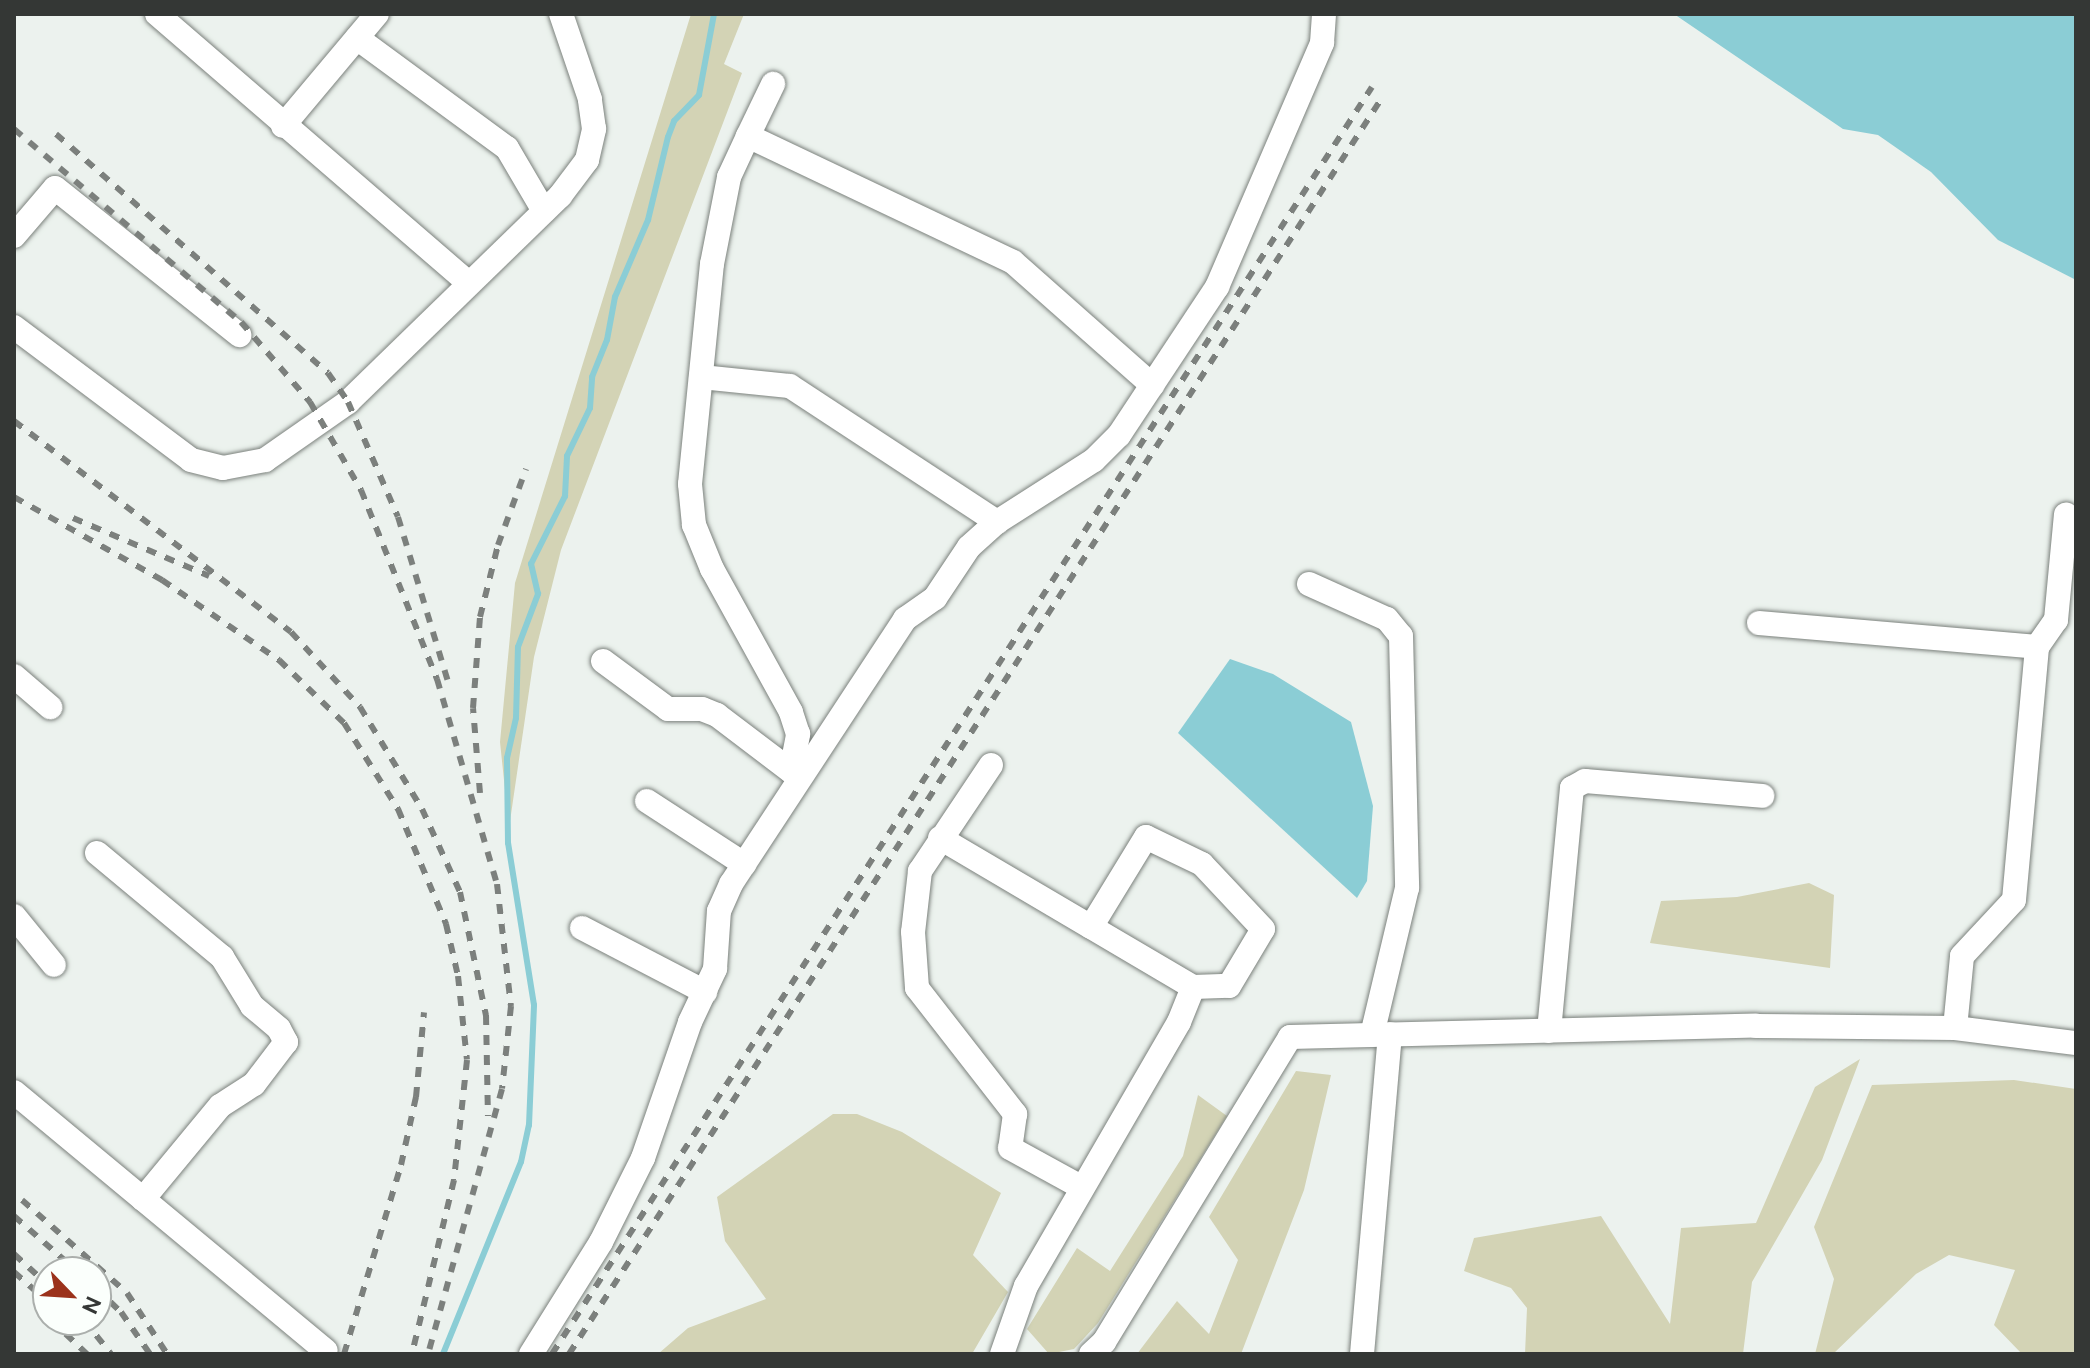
<!DOCTYPE html>
<style>
body{margin:0}
#map{position:relative;width:2090px;height:1368px;overflow:hidden;background:#ecf2ee;font-family:Ubuntu,sans-serif}
div>[style]{position:absolute}
[style*='--x']{left:calc(var(--x)*1px);top:calc(var(--y)*1px);width:calc(var(--w)*1px);rotate:calc(var(--a)*1deg)}
.green>*{inset:0;background:#d3d3b5}
.water>*{inset:0;background:#8bcdd5}
.stream>*{height:6px;margin:-3px;padding:0 3px;transform-origin:3px;border-radius:3px;background:#8bcdd5}
.roads{filter:drop-shadow(0 0 2px #7b817c) drop-shadow(0 0 2px #7b817c)}
.minor>*{height:24px;margin:-12px;padding:0 12px;transform-origin:12px;border-radius:12px;background:#fff}
.rail>*{height:6px;margin-top:-3px;transform-origin:0;background:repeating-linear-gradient(90deg,#7c807d 0 10px,transparent 0 20px)}
span{translate:-50% -50%;white-space:nowrap;text-align:center;line-height:1.15;-webkit-text-stroke:7px #fbfffc;paint-order:stroke}
.frame{position:absolute;inset:0;border:16px solid #343735;pointer-events:none}
.north{position:absolute;left:32px;top:1256px;width:80px;height:80px;box-sizing:border-box;background:#fbfffc;border:2px solid #abafac;border-radius:50%;rotate:115deg;font-size:22px;font-weight:700;line-height:32px;text-align:center;color:#343735}
.north::after{content:'';display:block;margin:auto;width:28px;height:36px;background:#9b321b;clip-path:polygon(50% 0,100% 100%,50% 72%,0 100%)}
</style>
<div id="map">
<div class="green">
<div style="clip-path:polygon(691px 14px,744px 14px,724px 64px,742px 73px,561px 550px,534px 657px,509px 828px,500px 742px,515px 583px)"></div>
<div style="clip-path:polygon(1809px 883px,1834px 895px,1830px 968px,1650px 943px,1661px 901px,1737px 897px)"></div>
<div style="clip-path:polygon(1860px 1059px,1822px 1160px,1752px 1282px,1743px 1354px,1525px 1354px,1527px 1308px,1511px 1288px,1464px 1271px,1474px 1238px,1601px 1216px,1670px 1324px,1681px 1228px,1756px 1223px,1815px 1087px)"></div>
<div style="clip-path:polygon(1296px 1071px,1331px 1075px,1304px 1190px,1241px 1354px,1137px 1354px,1177px 1301px,1209px 1334px,1238px 1260px,1209px 1217px)"></div>
<div style="clip-path:polygon(2014px 1080px,2076px 1089px,2076px 1354px,2022px 1354px,1994px 1325px,2015px 1270px,1949px 1255px,1916px 1274px,1833px 1354px,1815px 1354px,1834px 1279px,1814px 1227px,1872px 1085px)"></div>
<div style="clip-path:polygon(1198px 1095px,1227px 1116px,1098px 1323px,1074px 1349px,1049px 1354px,1027px 1329px,1077px 1248px,1110px 1271px,1183px 1156px)"></div>
<div style="clip-path:polygon(833px 1114px,857px 1114px,902px 1132px,1001px 1193px,973px 1255px,1008px 1292px,972px 1354px,658px 1354px,688px 1328px,766px 1299px,725px 1241px,717px 1197px)"></div>
</div>
<div class="water">
<div style="clip-path:polygon(1674px 14px,2076px 14px,2076px 280px,1998px 240px,1931px 172px,1878px 135px,1843px 129px)"></div>
<div style="clip-path:polygon(1230px 659px,1273px 674px,1351px 722px,1373px 806px,1367px 881px,1357px 898px,1178px 733px)"></div>
</div>
<div class="stream">
<div style="--x:443;--y:1354;--w:207;--a:-67.9"></div>
<div style="--x:521;--y:1162;--w:38;--a:-78"></div>
<div style="--x:529;--y:1125;--w:120;--a:-87.6"></div>
<div style="--x:534;--y:1005;--w:164;--a:-99.1"></div>
<div style="--x:508;--y:843;--w:85;--a:-90.7"></div>
<div style="--x:507;--y:758;--w:41;--a:-77.3"></div>
<div style="--x:516;--y:718;--w:71;--a:-88.4"></div>
<div style="--x:518;--y:647;--w:57;--a:-69.3"></div>
<div style="--x:538;--y:594;--w:31;--a:-103"></div>
<div style="--x:531;--y:564;--w:76;--a:-63.4"></div>
<div style="--x:565;--y:496;--w:40;--a:-87.1"></div>
<div style="--x:567;--y:456;--w:53;--a:-64.4"></div>
<div style="--x:590;--y:408;--w:31;--a:-86"></div>
<div style="--x:592;--y:377;--w:40;--a:-68"></div>
<div style="--x:607;--y:340;--w:44;--a:-79.5"></div>
<div style="--x:615;--y:297;--w:84;--a:-66.8"></div>
<div style="--x:648;--y:220;--w:85;--a:-76.5"></div>
<div style="--x:668;--y:137;--w:17;--a:-69"></div>
<div style="--x:674;--y:121;--w:36;--a:-46"></div>
<div style="--x:699;--y:95;--w:82;--a:-79.5"></div>
</div>
<div class="roads">
<div class="minor">
<div style="--x:157;--y:14;--w:412;--a:40.8"></div>
<div style="--x:357;--y:38;--w:186;--a:36.3"></div>
<div style="--x:507;--y:148;--w:73;--a:59.6"></div>
<div style="--x:283;--y:126;--w:146;--a:-50"></div>
<div style="--x:748;--y:136;--w:58;--a:-64.3"></div>
<div style="--x:14;--y:236;--w:63;--a:-49.5"></div>
<div style="--x:55;--y:188;--w:236;--a:38.6"></div>
<div style="--x:14;--y:327;--w:221;--a:36.9"></div>
<div style="--x:191;--y:460;--w:33;--a:14"></div>
<div style="--x:223;--y:468;--w:43;--a:-10.8"></div>
<div style="--x:265;--y:460;--w:101;--a:-34.9"></div>
<div style="--x:348;--y:402;--w:296;--a:-44.2"></div>
<div style="--x:560;--y:196;--w:45;--a:-53.1"></div>
<div style="--x:587;--y:160;--w:32;--a:-77"></div>
<div style="--x:594;--y:129;--w:30;--a:-98"></div>
<div style="--x:590;--y:99;--w:90;--a:-108.8"></div>
<div style="--x:701;--y:377;--w:89;--a:5.8"></div>
<div style="--x:790;--y:386;--w:248;--a:33.3"></div>
<div style="--x:1309;--y:584;--w:85;--a:24.2"></div>
<div style="--x:1387;--y:619;--w:22;--a:51"></div>
<div style="--x:1401;--y:636;--w:252;--a:88.6"></div>
<div style="--x:1407;--y:888;--w:151;--a:103.4"></div>
<div style="--x:1759;--y:623;--w:279;--a:4.9"></div>
<div style="--x:603;--y:661;--w:81;--a:36.4"></div>
<div style="--x:668;--y:709;--w:34;--a:0"></div>
<div style="--x:702;--y:709;--w:16;--a:22"></div>
<div style="--x:717;--y:715;--w:104;--a:37.2"></div>
<div style="--x:14;--y:676;--w:48;--a:40.7"></div>
<div style="--x:991;--y:765;--w:128;--a:123.8"></div>
<div style="--x:920;--y:871;--w:61;--a:96.5"></div>
<div style="--x:913;--y:932;--w:56;--a:85.9"></div>
<div style="--x:917;--y:988;--w:160;--a:52.1"></div>
<div style="--x:1015;--y:1114;--w:34;--a:98"></div>
<div style="--x:1010;--y:1148;--w:81;--a:28.8"></div>
<div style="--x:791;--y:771;--w:38;--a:-79"></div>
<div style="--x:798;--y:734;--w:23;--a:-108"></div>
<div style="--x:791;--y:712;--w:163;--a:-118.9"></div>
<div style="--x:712;--y:569;--w:48;--a:-112.2"></div>
<div style="--x:694;--y:525;--w:41;--a:-95.6"></div>
<div style="--x:690;--y:484;--w:221;--a:-84.3"></div>
<div style="--x:712;--y:264;--w:89;--a:-78.9"></div>
<div style="--x:729;--y:177;--w:45;--a:-65.1"></div>
<div style="--x:748;--y:136;--w:293;--a:25.4"></div>
<div style="--x:1013;--y:262;--w:186;--a:41.5"></div>
<div style="--x:647;--y:801;--w:116;--a:33"></div>
<div style="--x:940;--y:838;--w:175;--a:30.5"></div>
<div style="--x:1091;--y:927;--w:118;--a:30.5"></div>
<div style="--x:1193;--y:987;--w:36;--a:-2"></div>
<div style="--x:1229;--y:986;--w:66;--a:-59.2"></div>
<div style="--x:1263;--y:929;--w:89;--a:-133.2"></div>
<div style="--x:1202;--y:864;--w:62;--a:-154.3"></div>
<div style="--x:1146;--y:837;--w:105;--a:121.4"></div>
<div style="--x:97;--y:853;--w:163;--a:39.8"></div>
<div style="--x:222;--y:957;--w:57;--a:58.5"></div>
<div style="--x:252;--y:1006;--w:35;--a:40"></div>
<div style="--x:279;--y:1029;--w:15;--a:62"></div>
<div style="--x:286;--y:1042;--w:53;--a:127.3"></div>
<div style="--x:254;--y:1084;--w:40;--a:147.1"></div>
<div style="--x:220;--y:1106;--w:121;--a:129.6"></div>
<div style="--x:14;--y:916;--w:63;--a:50.8"></div>
<div style="--x:582;--y:928;--w:139;--a:27.5"></div>
<div style="--x:1955;--y:1028;--w:72;--a:-84.4"></div>
<div style="--x:1962;--y:956;--w:76;--a:-47.1"></div>
<div style="--x:2014;--y:900;--w:254;--a:-84.8"></div>
<div style="--x:2037;--y:647;--w:33;--a:-55"></div>
<div style="--x:2056;--y:620;--w:106;--a:-84.6"></div>
<div style="--x:1549;--y:1031;--w:244;--a:-84.6"></div>
<div style="--x:1572;--y:788;--w:15;--a:-28"></div>
<div style="--x:1585;--y:781;--w:178;--a:4.8"></div>
<div style="--x:14;--y:1092;--w:405;--a:39.7"></div>
<div style="--x:531;--y:1354;--w:132;--a:-58"></div>
<div style="--x:601;--y:1242;--w:94;--a:-63.4"></div>
<div style="--x:643;--y:1158;--w:144;--a:-70.9"></div>
<div style="--x:690;--y:1022;--w:59;--a:-64.7"></div>
<div style="--x:715;--y:969;--w:58;--a:-86.1"></div>
<div style="--x:719;--y:911;--w:30;--a:-66"></div>
<div style="--x:731;--y:884;--w:317;--a:-56.7"></div>
<div style="--x:905;--y:619;--w:37;--a:-35"></div>
<div style="--x:935;--y:598;--w:61;--a:-56.3"></div>
<div style="--x:969;--y:547;--w:38;--a:-42"></div>
<div style="--x:997;--y:522;--w:115;--a:-32.6"></div>
<div style="--x:1094;--y:460;--w:35;--a:-45"></div>
<div style="--x:1119;--y:435;--w:178;--a:-56.5"></div>
<div style="--x:1217;--y:287;--w:266;--a:-66.7"></div>
<div style="--x:1322;--y:43;--w:29;--a:-86"></div>
<div style="--x:1002;--y:1354;--w:72;--a:-70.6"></div>
<div style="--x:1026;--y:1286;--w:305;--a:-59.9"></div>
<div style="--x:1179;--y:1022;--w:38;--a:-68"></div>
<div style="--x:1091;--y:1354;--w:18;--a:-43"></div>
<div style="--x:1104;--y:1342;--w:357;--a:-58.6"></div>
<div style="--x:1290;--y:1037;--w:466;--a:-1.4"></div>
<div style="--x:1756;--y:1026;--w:199;--a:0.6"></div>
<div style="--x:1955;--y:1028;--w:122;--a:7.1"></div>
<div style="--x:1362;--y:1354;--w:321;--a:-85"></div>
</div>
</div>
<div class="rail">
<div style="--x:14;--y:129;--w:298;--a:40.4"></div>
<div style="--x:241;--y:322;--w:106;--a:49.2"></div>
<div style="--x:310;--y:402;--w:102;--a:59.9"></div>
<div style="--x:361;--y:490;--w:204;--a:68.1"></div>
<div style="--x:437;--y:679;--w:214;--a:73.7"></div>
<div style="--x:497;--y:884;--w:123;--a:83.5"></div>
<div style="--x:511;--y:1006;--w:83;--a:96.2"></div>
<div style="--x:502;--y:1089;--w:275;--a:105.6"></div>
<div style="--x:56;--y:134;--w:362;--a:41.3"></div>
<div style="--x:328;--y:373;--w:35;--a:55"></div>
<div style="--x:348;--y:402;--w:125;--a:66.5"></div>
<div style="--x:398;--y:517;--w:172;--a:73.1"></div>
<div style="--x:14;--y:421;--w:348;--a:37.3"></div>
<div style="--x:291;--y:632;--w:102;--a:47.4"></div>
<div style="--x:360;--y:707;--w:119;--a:58.7"></div>
<div style="--x:422;--y:809;--w:91;--a:65.4"></div>
<div style="--x:460;--y:892;--w:126;--a:78.1"></div>
<div style="--x:486;--y:1015;--w:101;--a:88.9"></div>
<div style="--x:14;--y:497;--w:170;--a:29.3"></div>
<div style="--x:162;--y:580;--w:142;--a:34.4"></div>
<div style="--x:279;--y:660;--w:91;--a:44.1"></div>
<div style="--x:344;--y:723;--w:102;--a:57.9"></div>
<div style="--x:398;--y:809;--w:125;--a:67.3"></div>
<div style="--x:446;--y:924;--w:53;--a:77"></div>
<div style="--x:458;--y:976;--w:84;--a:83.9"></div>
<div style="--x:467;--y:1060;--w:121;--a:96.2"></div>
<div style="--x:454;--y:1180;--w:179;--a:103.6"></div>
<div style="--x:73;--y:518;--w:148;--a:23.1"></div>
<div style="--x:480;--y:793;--w:85;--a:-94.7"></div>
<div style="--x:473;--y:708;--w:91;--a:-85.6"></div>
<div style="--x:480;--y:617;--w:74;--a:-76"></div>
<div style="--x:498;--y:545;--w:81;--a:-69.8"></div>
<div style="--x:22;--y:1200;--w:140;--a:41.5"></div>
<div style="--x:127;--y:1293;--w:73;--a:56.7"></div>
<div style="--x:14;--y:1216;--w:85;--a:41.2"></div>
<div style="--x:14;--y:1254;--w:46;--a:42.4"></div>
<div style="--x:14;--y:1272;--w:45;--a:41.4"></div>
<div style="--x:96;--y:1288;--w:35;--a:44"></div>
<div style="--x:121;--y:1312;--w:51;--a:55.4"></div>
<div style="--x:51;--y:1320;--w:50;--a:43.4"></div>
<div style="--x:84;--y:1320;--w:43;--a:51.5"></div>
<div style="--x:344;--y:1354;--w:197;--a:-73.2"></div>
<div style="--x:401;--y:1165;--w:70;--a:-77.6"></div>
<div style="--x:416;--y:1097;--w:85;--a:-84.6"></div>
<div style="--x:552;--y:1354;--w:1509;--a:-57.09"></div>
<div style="--x:569;--y:1354;--w:1498;--a:-57.09"></div>
</div>
<div class="frame"></div>
<div class="north">N</div>
</div>
